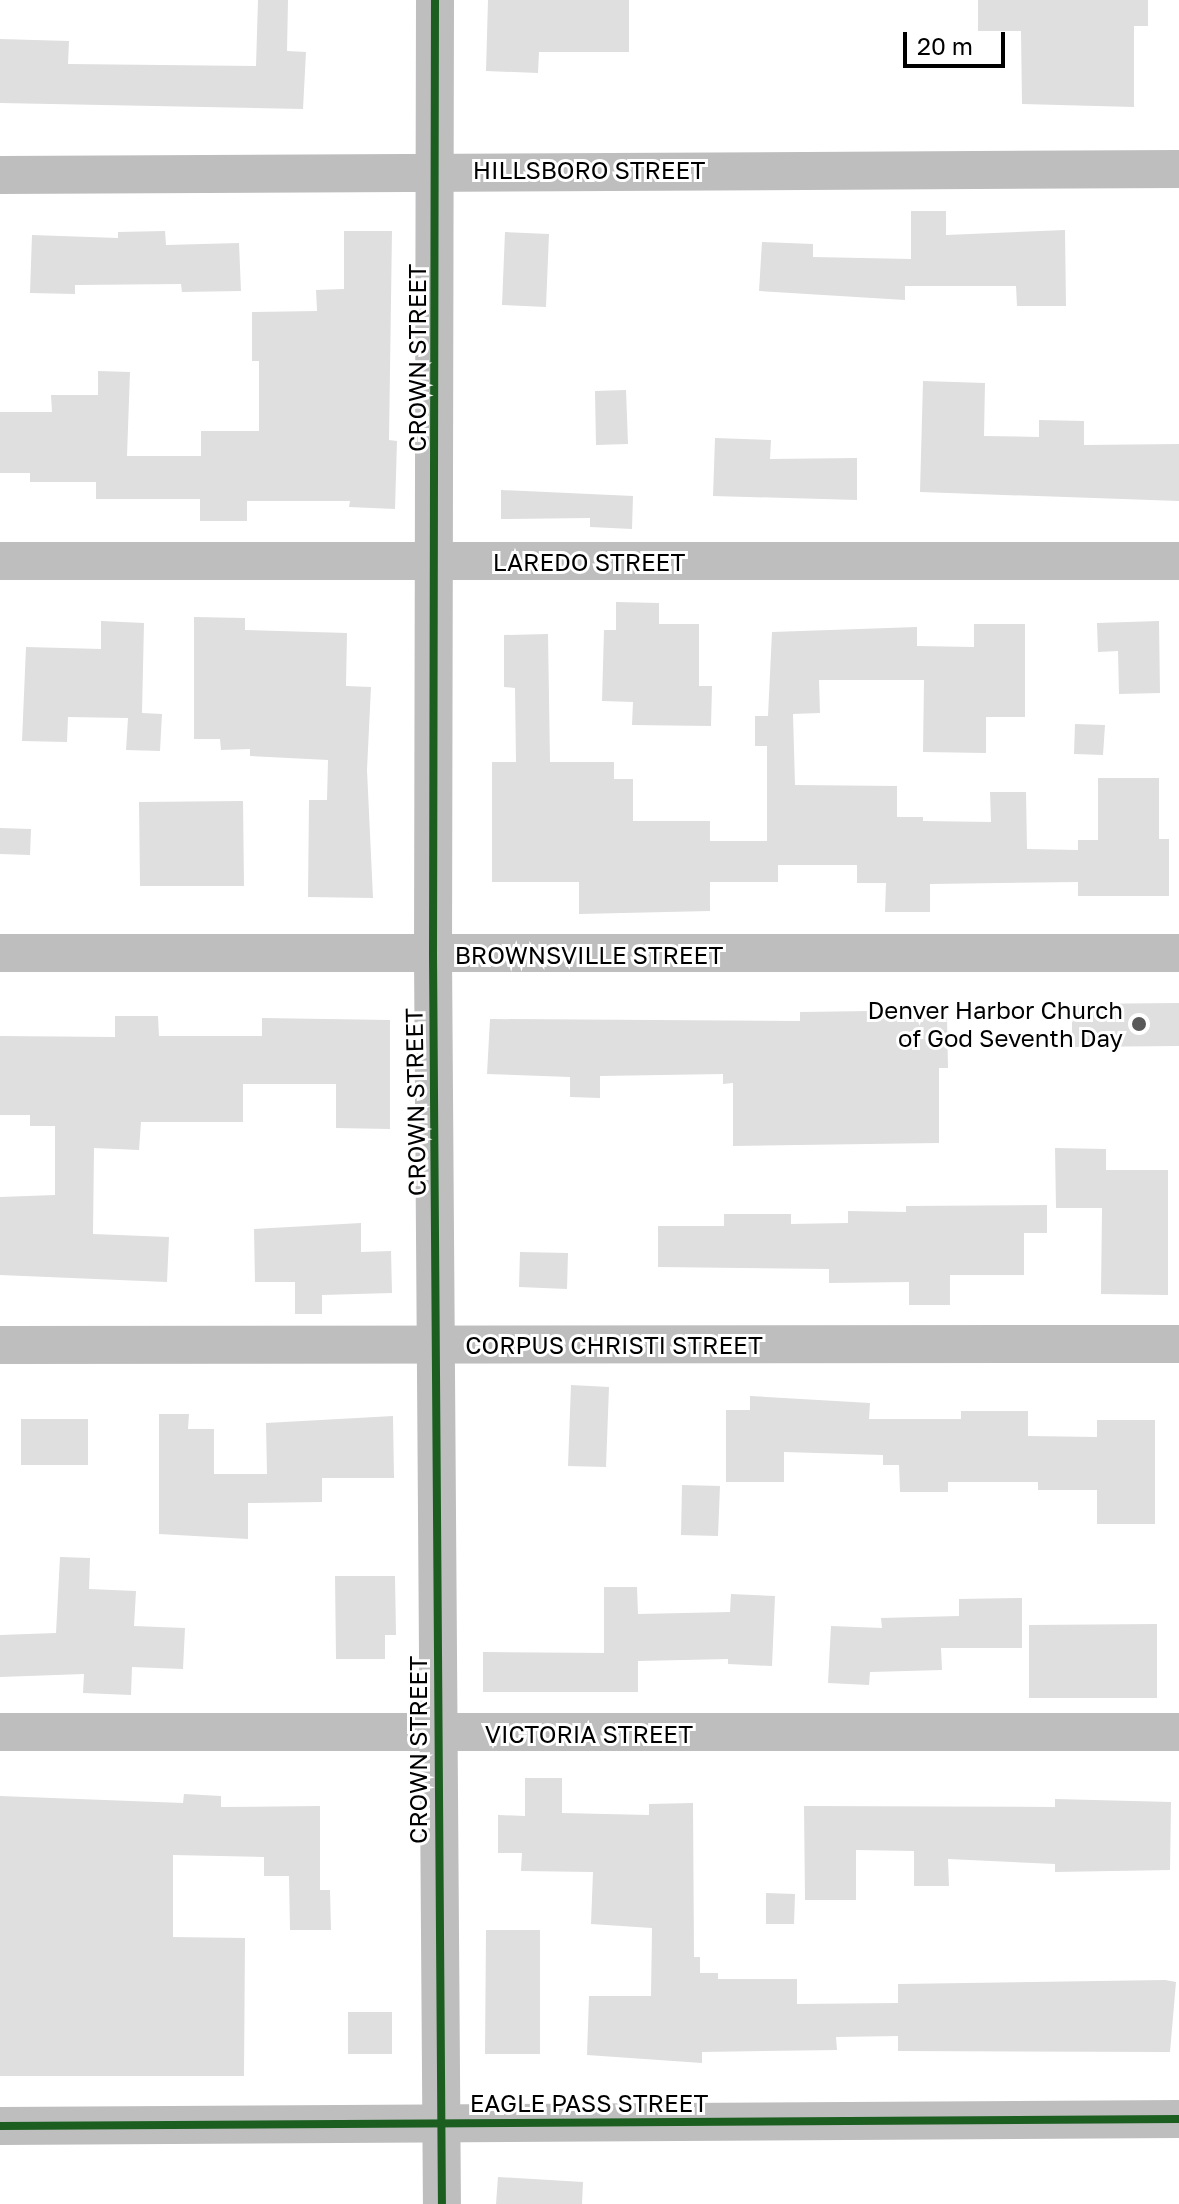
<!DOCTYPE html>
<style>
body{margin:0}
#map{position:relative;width:1179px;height:2204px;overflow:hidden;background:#fff;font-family:"Golos Text",sans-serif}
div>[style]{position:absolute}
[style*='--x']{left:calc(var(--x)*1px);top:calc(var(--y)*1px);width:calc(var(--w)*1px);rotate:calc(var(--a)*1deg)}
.building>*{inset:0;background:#dfdfdf}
.street>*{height:38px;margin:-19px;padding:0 19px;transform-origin:19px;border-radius:19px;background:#bebebe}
.cycleway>*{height:8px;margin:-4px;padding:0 4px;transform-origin:4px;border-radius:4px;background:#1b5e20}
.dots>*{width:22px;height:22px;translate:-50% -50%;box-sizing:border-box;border:4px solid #fff;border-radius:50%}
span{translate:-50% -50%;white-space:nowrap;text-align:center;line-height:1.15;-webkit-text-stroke:6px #fff;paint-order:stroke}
.street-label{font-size:24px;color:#000}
.poi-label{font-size:24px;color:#000}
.right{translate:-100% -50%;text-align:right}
.scale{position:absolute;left:903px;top:32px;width:102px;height:36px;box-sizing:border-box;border:4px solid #000;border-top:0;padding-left:10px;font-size:24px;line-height:28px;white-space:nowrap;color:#000;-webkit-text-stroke:6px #fff;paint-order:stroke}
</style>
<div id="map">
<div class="building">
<div style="clip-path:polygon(258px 0,288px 0,287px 51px,306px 52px,303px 109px,0 103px,0 39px,69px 41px,68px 64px,256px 66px)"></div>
<div style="clip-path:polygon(488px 0,629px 0,629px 52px,539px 52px,538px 73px,486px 71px)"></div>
<div style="clip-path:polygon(978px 0,1148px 0,1148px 26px,1134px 26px,1134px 107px,1022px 104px,1021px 31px,978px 31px)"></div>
<div style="clip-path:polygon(911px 211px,946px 211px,946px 235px,1065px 230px,1066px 306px,1017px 306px,1016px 286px,905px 286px,905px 300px,759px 291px,762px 242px,813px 244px,813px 257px,911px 259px)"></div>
<div style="clip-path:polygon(165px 231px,166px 245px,239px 243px,241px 291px,182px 292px,181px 284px,75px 285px,75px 294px,30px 293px,32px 235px,118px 238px,118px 232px)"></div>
<div style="clip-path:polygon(344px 231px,392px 231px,389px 440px,397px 441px,395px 509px,349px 507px,350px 501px,247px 501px,247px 521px,200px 521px,200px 499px,96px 499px,96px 482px,30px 482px,30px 473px,0 473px,0 412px,52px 412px,51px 395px,98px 395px,98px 371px,130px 372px,127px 456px,201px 456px,201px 431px,259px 431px,259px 361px,252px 361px,252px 312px,317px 311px,316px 290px,344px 289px)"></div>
<div style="clip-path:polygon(505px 232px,549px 234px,546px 307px,502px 305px)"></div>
<div style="clip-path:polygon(923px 381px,985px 383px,984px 436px,1039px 437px,1039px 420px,1084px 421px,1084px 445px,1179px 444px,1179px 501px,920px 492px)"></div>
<div style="clip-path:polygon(626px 390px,628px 444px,596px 445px,595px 391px)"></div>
<div style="clip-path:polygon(715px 438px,771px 440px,770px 459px,857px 458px,857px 500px,713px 496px)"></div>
<div style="clip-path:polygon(501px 490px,633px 496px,632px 529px,590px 527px,590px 518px,501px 519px)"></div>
<div style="clip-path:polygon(616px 602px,659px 603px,659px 624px,699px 624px,699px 686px,712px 686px,711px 726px,632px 725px,633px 702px,602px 701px,604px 630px,616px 630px)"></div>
<div style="clip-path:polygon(194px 617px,245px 618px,245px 630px,347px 633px,346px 686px,371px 687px,367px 770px,373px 898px,308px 897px,309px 800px,327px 800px,328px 760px,250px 756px,250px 749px,221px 750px,220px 739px,194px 739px)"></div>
<div style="clip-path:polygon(101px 621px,144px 623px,142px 713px,162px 714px,160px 751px,126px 750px,128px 718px,68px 717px,67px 742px,22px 741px,26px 647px,101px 649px)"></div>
<div style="clip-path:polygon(1159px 621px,1160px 693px,1119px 694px,1118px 651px,1098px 652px,1097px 623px)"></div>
<div style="clip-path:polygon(974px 624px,1025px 624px,1025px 717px,986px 717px,986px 753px,923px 752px,924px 680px,819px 680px,820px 713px,793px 714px,795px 785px,897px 786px,897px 817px,923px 817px,923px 821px,991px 822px,990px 792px,1026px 792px,1027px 849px,1078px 850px,1078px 840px,1098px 840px,1098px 778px,1159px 778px,1159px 839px,1169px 839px,1169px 896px,1078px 896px,1078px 882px,930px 884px,930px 912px,885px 912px,886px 883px,857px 883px,857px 865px,778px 865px,778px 882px,710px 882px,710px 911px,579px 914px,579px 882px,492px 882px,492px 762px,516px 762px,515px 688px,504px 687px,504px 635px,548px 634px,550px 762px,614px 762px,614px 779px,633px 779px,633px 821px,710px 821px,710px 841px,767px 841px,767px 746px,755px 746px,755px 716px,768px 716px,772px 632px,917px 627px,917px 646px,974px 647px)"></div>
<div style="clip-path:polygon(1075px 724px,1105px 725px,1103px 755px,1074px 754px)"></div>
<div style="clip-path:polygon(243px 801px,244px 886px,140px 886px,139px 802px)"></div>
<div style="clip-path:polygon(0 828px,31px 829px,30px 855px,0 854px)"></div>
<div style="clip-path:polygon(1179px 1003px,1179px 1046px,1072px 1047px,1072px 1004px)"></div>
<div style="clip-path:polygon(871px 1011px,871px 1018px,947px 1017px,948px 1068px,939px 1068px,939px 1143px,733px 1146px,733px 1083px,723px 1084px,723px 1074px,600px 1076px,600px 1098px,570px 1097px,570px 1077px,487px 1074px,490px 1019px,800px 1021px,800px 1012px)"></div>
<div style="clip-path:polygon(115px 1016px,158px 1016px,159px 1036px,262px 1036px,262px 1018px,390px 1020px,390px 1129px,336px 1128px,336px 1084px,243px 1084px,243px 1122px,141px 1122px,139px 1150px,94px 1148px,93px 1234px,169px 1237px,167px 1282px,0 1275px,0 1197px,55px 1195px,55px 1126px,30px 1126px,30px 1115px,0 1115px,0 1036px,115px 1037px)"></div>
<div style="clip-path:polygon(1055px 1148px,1106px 1149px,1106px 1170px,1168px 1170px,1168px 1295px,1101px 1294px,1102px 1208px,1056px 1208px)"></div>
<div style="clip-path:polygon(1047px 1205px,1047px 1233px,1024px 1233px,1024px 1275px,950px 1275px,950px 1305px,909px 1305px,909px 1282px,829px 1283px,829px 1269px,658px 1267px,658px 1226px,724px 1226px,724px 1214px,791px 1214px,791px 1224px,848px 1223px,848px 1211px,906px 1212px,906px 1206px)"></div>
<div style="clip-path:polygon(361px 1223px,361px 1252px,391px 1251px,392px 1293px,322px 1295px,322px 1314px,295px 1314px,295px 1282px,255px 1282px,254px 1229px)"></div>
<div style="clip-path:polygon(520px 1252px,568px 1253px,567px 1289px,519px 1287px)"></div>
<div style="clip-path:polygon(571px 1385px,609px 1387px,606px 1467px,568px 1466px)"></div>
<div style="clip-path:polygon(750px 1396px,870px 1403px,869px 1419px,961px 1419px,961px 1411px,1028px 1411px,1028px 1436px,1097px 1437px,1097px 1420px,1155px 1420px,1155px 1524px,1097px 1524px,1097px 1490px,1038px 1490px,1038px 1482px,948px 1482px,948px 1492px,900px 1492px,899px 1465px,883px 1465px,883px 1455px,784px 1452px,784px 1482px,726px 1482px,726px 1410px,750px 1410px)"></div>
<div style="clip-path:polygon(159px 1414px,189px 1414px,188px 1429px,214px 1429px,214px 1474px,267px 1474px,266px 1423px,393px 1416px,394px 1478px,322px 1478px,322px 1502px,248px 1503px,248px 1539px,159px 1534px)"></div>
<div style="clip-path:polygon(21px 1419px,88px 1419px,88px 1465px,21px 1465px)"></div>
<div style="clip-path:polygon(682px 1485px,720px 1486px,718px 1536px,681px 1535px)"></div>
<div style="clip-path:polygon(60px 1557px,90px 1558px,89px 1589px,136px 1591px,134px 1626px,185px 1628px,183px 1669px,132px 1667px,131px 1695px,83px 1693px,84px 1674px,0 1677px,0 1635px,56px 1633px)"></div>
<div style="clip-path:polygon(335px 1576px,395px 1576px,396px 1635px,385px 1635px,385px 1659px,336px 1659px)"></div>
<div style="clip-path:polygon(604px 1587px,637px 1587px,638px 1614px,730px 1612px,731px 1594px,775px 1596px,772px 1666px,728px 1664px,728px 1659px,638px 1661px,638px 1692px,483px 1692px,483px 1652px,604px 1653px)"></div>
<div style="clip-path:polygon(1022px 1598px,1022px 1648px,941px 1648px,942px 1670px,870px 1672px,869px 1685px,828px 1683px,831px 1626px,882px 1628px,881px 1618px,959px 1616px,959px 1599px)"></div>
<div style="clip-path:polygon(1157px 1624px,1157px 1698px,1029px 1698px,1029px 1625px)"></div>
<div style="clip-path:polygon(525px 1778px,562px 1778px,562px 1813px,649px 1815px,649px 1804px,693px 1803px,694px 1957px,700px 1957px,700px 1973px,718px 1973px,718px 1979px,797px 1979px,797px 2004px,898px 2003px,898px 1984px,1165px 1980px,1176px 1982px,1170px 2052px,898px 2051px,898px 2036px,836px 2037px,837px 2050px,702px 2052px,702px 2063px,587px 2055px,589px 1996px,651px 1996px,652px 1928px,591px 1924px,593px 1872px,521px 1871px,522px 1853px,498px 1853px,498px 1815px,525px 1816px)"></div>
<div style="clip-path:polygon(184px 1794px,221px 1796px,221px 1807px,320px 1806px,320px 1890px,330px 1890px,331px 1930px,290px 1930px,289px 1876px,264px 1876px,264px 1857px,173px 1855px,173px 1937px,245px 1938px,244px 2076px,0 2076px,0 1796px,183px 1803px)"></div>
<div style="clip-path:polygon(1055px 1799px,1171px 1802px,1170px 1870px,1055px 1872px,1055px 1864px,948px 1859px,949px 1886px,914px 1886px,914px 1851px,856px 1850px,856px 1900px,805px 1900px,804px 1806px,1055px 1807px)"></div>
<div style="clip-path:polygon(766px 1893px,795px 1894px,794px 1924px,766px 1924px)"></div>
<div style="clip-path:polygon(486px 1930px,540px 1930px,540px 2054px,485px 2054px)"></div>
<div style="clip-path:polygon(348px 2012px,392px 2012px,392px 2054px,348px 2054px)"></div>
<div style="clip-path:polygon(498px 2177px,583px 2182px,582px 2204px,496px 2204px)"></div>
</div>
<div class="street">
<div style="--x:435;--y:0;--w:955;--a:90.12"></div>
<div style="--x:433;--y:955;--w:1249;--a:89.59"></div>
<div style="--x:0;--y:175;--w:1179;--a:-0.29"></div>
<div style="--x:0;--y:561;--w:1179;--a:0"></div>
<div style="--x:0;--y:953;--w:1179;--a:0"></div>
<div style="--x:0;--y:1345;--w:1179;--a:-0.05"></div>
<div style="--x:0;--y:1732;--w:1179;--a:0"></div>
<div style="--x:0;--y:2126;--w:1179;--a:-0.34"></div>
</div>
<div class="cycleway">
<div style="--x:435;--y:0;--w:955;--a:90.12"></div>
<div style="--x:433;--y:955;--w:1249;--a:89.59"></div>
<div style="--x:0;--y:2126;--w:1179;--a:-0.34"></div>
</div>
<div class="dots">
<div style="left:1139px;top:1024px;background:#595959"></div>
</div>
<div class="street-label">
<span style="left:589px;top:170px">HILLSBORO STREET</span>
<span style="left:417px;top:358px;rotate:-90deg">CROWN STREET</span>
<span style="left:589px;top:562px">LAREDO STREET</span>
<span style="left:589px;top:955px">BROWNSVILLE STREET</span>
<span style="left:415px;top:1102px;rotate:-91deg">CROWN STREET</span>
<span style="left:614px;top:1345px">CORPUS CHRISTI STREET</span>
<span style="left:589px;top:1734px">VICTORIA STREET</span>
<span style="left:418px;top:1750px;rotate:-90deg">CROWN STREET</span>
<span style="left:589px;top:2103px">EAGLE PASS STREET</span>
</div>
<div class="poi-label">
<span class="right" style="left:1123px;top:1024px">Denver Harbor Church<br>of God Seventh Day</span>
</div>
<div class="scale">20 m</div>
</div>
